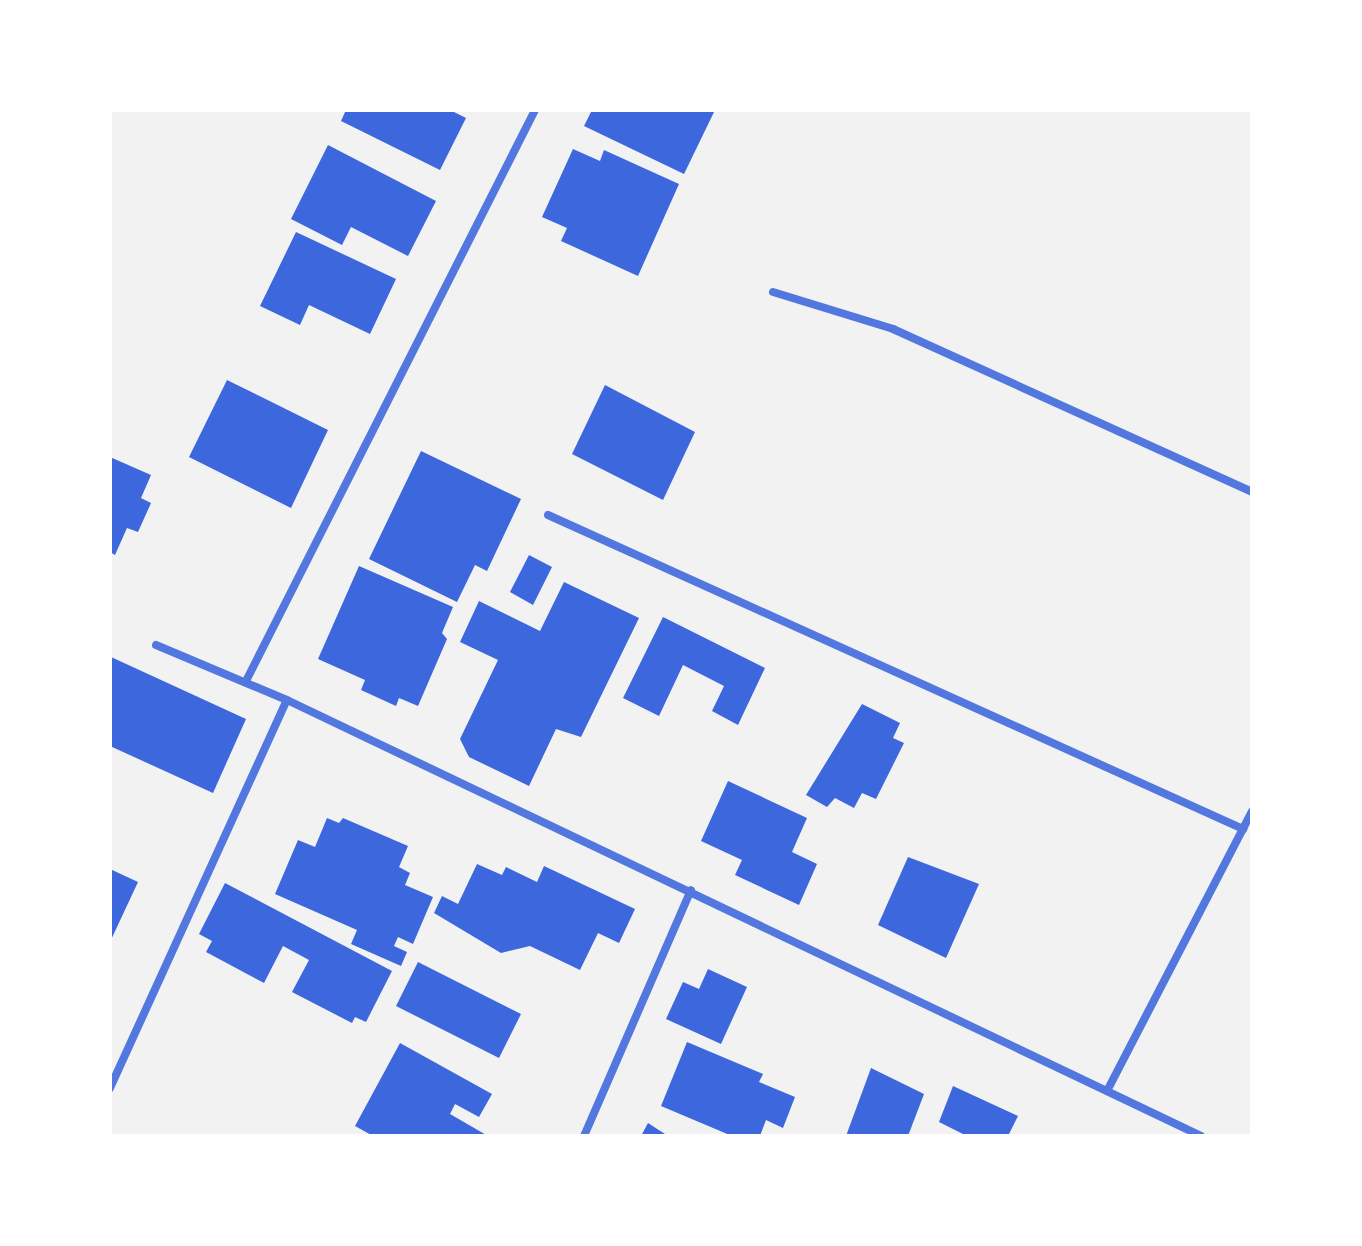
<!DOCTYPE html>
<style>
body{margin:0}
#map{position:relative;width:1362px;height:1246px;overflow:hidden;background:#f2f2f2;font-family:"IBM Plex Serif",serif}
div>[style]{position:absolute}
[style*='--x']{left:calc(var(--x)*1px);top:calc(var(--y)*1px);width:calc(var(--w)*1px);rotate:calc(var(--a)*1deg)}
.building>*{inset:0;background:#3d67dc}
.minor>*{height:8px;margin:-4px;padding:0 4px;transform-origin:4px;border-radius:4px;background:#5277de}
span{translate:-50% -50%;white-space:nowrap;text-align:center;line-height:1.15;-webkit-text-stroke:7px #fff;paint-order:stroke}
.frame{position:absolute;inset:0;border:112px solid #fff;pointer-events:none}
</style>
<div id="map">
<div class="building">
<div style="clip-path:polygon(346px 110px,450px 110px,466px 118px,440px 170px,341px 121px)"></div>
<div style="clip-path:polygon(592px 110px,715px 110px,684px 174px,584px 126px)"></div>
<div style="clip-path:polygon(328px 145px,436px 201px,408px 256px,351px 227px,342px 245px,291px 219px)"></div>
<div style="clip-path:polygon(573px 149px,600px 161px,604px 150px,679px 184px,638px 276px,561px 241px,567px 228px,542px 217px)"></div>
<div style="clip-path:polygon(296px 232px,396px 279px,370px 334px,309px 305px,300px 325px,260px 306px)"></div>
<div style="clip-path:polygon(227px 380px,328px 430px,291px 508px,189px 457px)"></div>
<div style="clip-path:polygon(605px 385px,695px 432px,663px 500px,572px 454px)"></div>
<div style="clip-path:polygon(421px 451px,521px 499px,487px 571px,475px 565px,457px 602px,369px 559px)"></div>
<div style="clip-path:polygon(110px 457px,151px 475px,141px 498px,151px 503px,138px 532px,127px 528px,115px 555px,110px 552px)"></div>
<div style="clip-path:polygon(529px 555px,552px 567px,533px 605px,510px 592px)"></div>
<div style="clip-path:polygon(359px 566px,453px 607px,442px 633px,447px 639px,418px 706px,399px 698px,396px 706px,361px 690px,365px 680px,318px 659px)"></div>
<div style="clip-path:polygon(564px 582px,639px 618px,581px 737px,556px 729px,529px 786px,469px 757px,460px 739px,498px 660px,460px 642px,479px 601px,540px 631px)"></div>
<div style="clip-path:polygon(663px 617px,765px 668px,738px 725px,712px 711px,724px 686px,683px 665px,659px 716px,623px 698px)"></div>
<div style="clip-path:polygon(111px 657px,246px 719px,213px 793px,110px 746px)"></div>
<div style="clip-path:polygon(862px 704px,900px 723px,893px 738px,904px 743px,876px 799px,862px 793px,854px 808px,835px 798px,827px 807px,806px 795px)"></div>
<div style="clip-path:polygon(728px 781px,807px 818px,792px 852px,817px 864px,799px 905px,735px 875px,742px 860px,701px 841px)"></div>
<div style="clip-path:polygon(327px 818px,339px 823px,343px 818px,408px 846px,399px 867px,410px 873px,405px 885px,433px 897px,413px 944px,398px 937px,394px 946px,407px 952px,401px 966px,351px 944px,357px 930px,275px 894px,298px 840px,315px 847px)"></div>
<div style="clip-path:polygon(908px 857px,979px 884px,946px 958px,878px 925px)"></div>
<div style="clip-path:polygon(477px 864px,502px 875px,506px 867px,537px 882px,544px 866px,635px 909px,619px 943px,598px 933px,580px 970px,530px 946px,501px 953px,434px 913px,442px 896px,458px 904px)"></div>
<div style="clip-path:polygon(110px 869px,138px 882px,110px 942px)"></div>
<div style="clip-path:polygon(225px 883px,392px 971px,366px 1022px,355px 1017px,352px 1023px,292px 992px,309px 960px,283px 946px,264px 983px,206px 952px,212px 941px,199px 934px)"></div>
<div style="clip-path:polygon(418px 962px,521px 1014px,499px 1058px,396px 1006px)"></div>
<div style="clip-path:polygon(708px 969px,747px 987px,721px 1044px,666px 1019px,683px 982px,699px 989px)"></div>
<div style="clip-path:polygon(687px 1042px,763px 1074px,759px 1082px,795px 1097px,783px 1128px,766px 1120px,760px 1136px,732px 1136px,661px 1106px)"></div>
<div style="clip-path:polygon(400px 1043px,492px 1094px,479px 1117px,455px 1104px,450px 1114px,488px 1136px,373px 1136px,355px 1126px)"></div>
<div style="clip-path:polygon(871px 1068px,924px 1094px,908px 1136px,846px 1136px)"></div>
<div style="clip-path:polygon(953px 1086px,1018px 1116px,1008px 1136px,967px 1136px,939px 1122px)"></div>
<div style="clip-path:polygon(648px 1123px,668px 1136px,641px 1136px)"></div>
</div>
<div class="minor">
<div style="--x:773;--y:292;--w:126;--a:17.1"></div>
<div style="--x:893;--y:329;--w:394;--a:24.4"></div>
<div style="--x:548;--y:515;--w:763;--a:24.31"></div>
<div style="--x:156;--y:645;--w:142;--a:22.8"></div>
<div style="--x:287;--y:700;--w:1013;--a:25.5"></div>
<div style="--x:246;--y:681;--w:640;--a:-63.15"></div>
<div style="--x:110;--y:1088;--w:426;--a:-65.5"></div>
<div style="--x:1107;--y:1091;--w:315;--a:-62.6"></div>
<div style="--x:584;--y:1136;--w:268;--a:-66.5"></div>
</div>
<div class="frame"></div>
</div>
